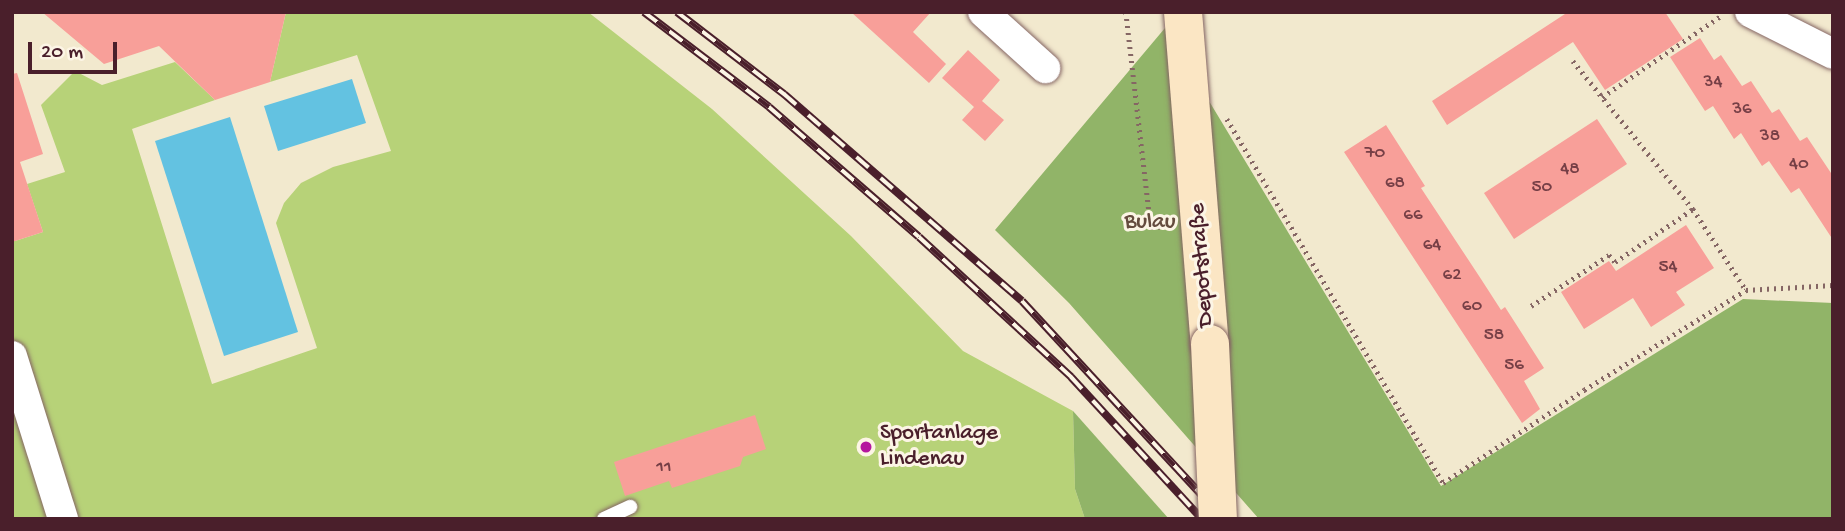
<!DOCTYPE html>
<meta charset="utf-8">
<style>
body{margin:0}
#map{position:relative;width:1845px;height:531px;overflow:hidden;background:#f2e9ce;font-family:"Gochi Hand",sans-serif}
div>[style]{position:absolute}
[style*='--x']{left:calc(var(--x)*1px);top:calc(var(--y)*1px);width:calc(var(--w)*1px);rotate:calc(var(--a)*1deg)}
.green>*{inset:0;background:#b7d278}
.forest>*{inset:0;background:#91b468}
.water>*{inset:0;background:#63c2e1}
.building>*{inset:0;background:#f89f99}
.path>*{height:4.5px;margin-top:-2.25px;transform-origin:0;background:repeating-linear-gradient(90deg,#856664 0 2px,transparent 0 7px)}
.roads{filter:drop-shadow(0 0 2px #856664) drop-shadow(0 0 2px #856664)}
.lane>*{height:14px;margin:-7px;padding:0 7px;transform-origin:7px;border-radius:7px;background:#fff}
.street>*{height:30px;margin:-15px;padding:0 15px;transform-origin:15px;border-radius:15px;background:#fff}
.secondary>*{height:38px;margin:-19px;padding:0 19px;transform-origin:19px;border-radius:19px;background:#fbe6c4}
.rail>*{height:8px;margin-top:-4px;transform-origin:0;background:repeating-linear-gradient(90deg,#fcf5e5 0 16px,#4a1f2b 0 32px);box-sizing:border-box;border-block:2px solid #4a1f2b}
.bridges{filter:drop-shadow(0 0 2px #856664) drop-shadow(0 0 2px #856664)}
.secondary-bridge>*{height:38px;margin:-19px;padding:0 19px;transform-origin:19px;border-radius:19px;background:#fbe6c4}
.dots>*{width:19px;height:19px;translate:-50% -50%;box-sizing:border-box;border:4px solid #fcf5e5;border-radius:50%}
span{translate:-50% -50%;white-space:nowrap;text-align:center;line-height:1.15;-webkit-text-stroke:6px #fcf5e5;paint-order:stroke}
.number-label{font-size:19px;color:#763f46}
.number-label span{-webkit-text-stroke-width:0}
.park-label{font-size:23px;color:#654c3e}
.street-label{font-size:23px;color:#4a1f2b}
.poi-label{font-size:23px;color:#4a1f2b}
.left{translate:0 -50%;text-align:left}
.frame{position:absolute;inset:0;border:14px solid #4a1f2b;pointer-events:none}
.scale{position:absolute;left:28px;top:42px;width:89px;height:32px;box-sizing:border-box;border:4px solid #4a1f2b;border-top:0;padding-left:9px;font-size:21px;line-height:24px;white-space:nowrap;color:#4a1f2b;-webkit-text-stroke:5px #fcf5e5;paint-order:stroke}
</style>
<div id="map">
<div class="green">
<div style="clip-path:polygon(286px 12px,588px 12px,712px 109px,851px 236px,963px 351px,1073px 411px,1075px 489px,1085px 519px,12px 519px,12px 232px,15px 241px,43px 232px,27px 184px,65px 172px,41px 105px,75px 71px,102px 85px,175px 62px,215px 100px,132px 129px,212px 384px,317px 348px,276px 223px,284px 203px,301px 183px,333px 167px,391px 151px,357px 55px,270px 82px)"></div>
</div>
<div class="forest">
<div style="clip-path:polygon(1165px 28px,1441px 486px,1743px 299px,1833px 303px,1833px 519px,1259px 519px,1069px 303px,995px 230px)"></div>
<div style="clip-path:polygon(1073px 411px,1169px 519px,1085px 519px,1075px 489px)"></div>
</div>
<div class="water">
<div style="clip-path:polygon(352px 79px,366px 123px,278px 151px,264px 106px)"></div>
<div style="clip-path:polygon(230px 117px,298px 332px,224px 356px,155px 141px)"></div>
</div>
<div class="building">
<div style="clip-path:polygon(42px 12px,286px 12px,270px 82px,215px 100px,159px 46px,104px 64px)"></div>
<div style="clip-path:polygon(851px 12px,931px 12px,913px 32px,946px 64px,929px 83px)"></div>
<div style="clip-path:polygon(1568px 12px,1665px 12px,1683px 39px,1605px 90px,1573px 42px,1447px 125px,1432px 101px)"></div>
<div style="clip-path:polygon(1700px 38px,1714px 60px,1721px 55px,1742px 86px,1751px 81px,1772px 113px,1779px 109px,1800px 141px,1807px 137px,1833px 176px,1833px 240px,1799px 188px,1791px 193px,1769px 161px,1762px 166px,1741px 133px,1734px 139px,1713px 106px,1705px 111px,1670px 57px)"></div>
<div style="clip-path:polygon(968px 50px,1000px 80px,982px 101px,1004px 120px,985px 141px,962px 120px,974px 107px,942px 78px)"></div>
<div style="clip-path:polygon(17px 73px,43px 154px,20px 162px,43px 232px,12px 242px,12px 74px)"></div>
<div style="clip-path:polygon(1597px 119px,1627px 164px,1514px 239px,1484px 193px)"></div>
<div style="clip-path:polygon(1386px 125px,1425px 186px,1421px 188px,1481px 279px,1501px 310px,1505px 307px,1544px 368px,1524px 381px,1540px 409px,1522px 423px,1344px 152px)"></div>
<div style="clip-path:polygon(1686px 225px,1714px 268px,1676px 292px,1685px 305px,1651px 327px,1633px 298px,1584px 329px,1561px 292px,1609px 261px,1616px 271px)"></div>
<div style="clip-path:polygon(755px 415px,766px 449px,743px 457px,740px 466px,672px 488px,669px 481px,625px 496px,614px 462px)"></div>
</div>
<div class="path">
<div style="--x:1126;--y:12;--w:216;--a:83.4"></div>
<div style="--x:1151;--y:227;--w:16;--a:-4"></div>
<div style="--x:1573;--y:61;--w:191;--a:51"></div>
<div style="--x:1693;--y:209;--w:97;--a:56.8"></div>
<div style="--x:1602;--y:97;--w:145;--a:-34.3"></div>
<div style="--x:1227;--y:119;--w:423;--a:59.3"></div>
<div style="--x:1443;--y:483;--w:169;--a:-33.4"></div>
<div style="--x:1584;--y:390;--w:190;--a:-31.7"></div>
<div style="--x:1746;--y:290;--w:87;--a:-3.3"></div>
<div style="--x:1531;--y:306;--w:93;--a:-33.2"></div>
<div style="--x:1609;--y:255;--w:9;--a:49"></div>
<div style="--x:1615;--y:262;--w:94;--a:-34.2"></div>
</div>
<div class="roads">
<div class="lane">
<div style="--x:604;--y:519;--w:29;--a:-25"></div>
</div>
<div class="street">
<div style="--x:983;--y:12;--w:84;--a:42.1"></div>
<div style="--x:1750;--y:12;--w:93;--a:26.8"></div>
<div style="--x:12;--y:356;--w:171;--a:72.6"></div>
</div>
<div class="secondary">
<div style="--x:1183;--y:12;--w:333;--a:85.4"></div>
</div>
</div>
<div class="rail">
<div style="--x:644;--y:12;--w:157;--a:37.2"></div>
<div style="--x:769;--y:107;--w:198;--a:40.9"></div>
<div style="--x:919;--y:237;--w:207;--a:42.6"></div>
<div style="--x:1071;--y:377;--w:193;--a:47.3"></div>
<div style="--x:677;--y:12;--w:135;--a:37.5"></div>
<div style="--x:784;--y:94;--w:315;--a:41"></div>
<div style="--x:1022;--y:301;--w:297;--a:47.2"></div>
</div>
<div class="bridges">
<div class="secondary-bridge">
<div style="--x:1210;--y:344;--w:175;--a:87.4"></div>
</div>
</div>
<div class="dots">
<div style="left:866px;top:447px;background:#b5179e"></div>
</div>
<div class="number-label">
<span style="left:1713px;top:83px">34</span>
<span style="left:1742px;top:110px">36</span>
<span style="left:1770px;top:137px">38</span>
<span style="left:1375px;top:154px">70</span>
<span style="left:1799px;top:165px">40</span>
<span style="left:1570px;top:170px">48</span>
<span style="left:1395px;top:184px">68</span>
<span style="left:1542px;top:188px">50</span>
<span style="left:1413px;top:216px">66</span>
<span style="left:1432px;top:246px">64</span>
<span style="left:1668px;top:268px">54</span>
<span style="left:1452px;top:276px">62</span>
<span style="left:1472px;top:307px">60</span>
<span style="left:1494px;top:336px">58</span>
<span style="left:1514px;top:366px">56</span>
<span style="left:664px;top:468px">11</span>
</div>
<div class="park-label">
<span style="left:1150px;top:223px">Bulau</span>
</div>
<div class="street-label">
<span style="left:1203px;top:265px;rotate:-94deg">Depotstraße</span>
</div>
<div class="poi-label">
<span class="left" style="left:880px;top:447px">Sportanlage<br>Lindenau</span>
</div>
<div class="frame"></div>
<div class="scale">20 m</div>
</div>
